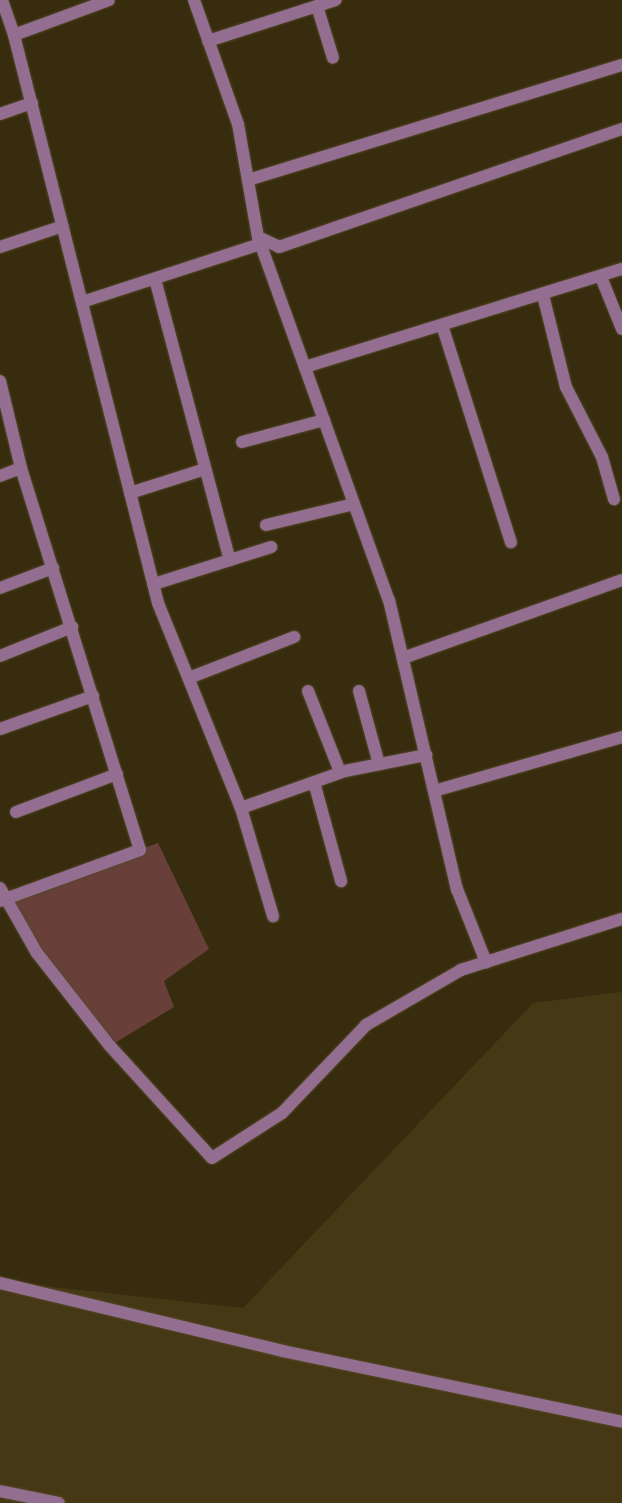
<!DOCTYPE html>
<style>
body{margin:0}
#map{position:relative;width:622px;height:1503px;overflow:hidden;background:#372c0d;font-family:"Fira Sans Condensed",sans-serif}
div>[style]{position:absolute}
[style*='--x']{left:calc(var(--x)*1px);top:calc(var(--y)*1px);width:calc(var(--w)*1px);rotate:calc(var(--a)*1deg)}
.built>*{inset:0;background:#453814}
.green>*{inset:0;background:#683f39}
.roads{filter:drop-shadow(0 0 1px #54492a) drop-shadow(0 0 1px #54492a)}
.minor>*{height:12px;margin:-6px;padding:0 6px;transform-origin:6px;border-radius:6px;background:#936e90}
span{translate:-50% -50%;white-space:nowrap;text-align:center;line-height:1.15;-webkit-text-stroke:5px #372c0d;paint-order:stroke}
</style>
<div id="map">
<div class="built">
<div style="clip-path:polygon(622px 992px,622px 1503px,0 1503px,0 1281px,243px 1308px,533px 1003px)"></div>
</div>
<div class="green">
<div style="clip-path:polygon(158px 843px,209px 949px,164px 981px,174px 1007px,110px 1046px,5px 898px)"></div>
</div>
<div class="roads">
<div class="minor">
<div style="--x:2;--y:0;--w:37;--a:71"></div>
<div style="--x:14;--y:35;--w:586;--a:75.77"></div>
<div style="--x:158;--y:603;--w:221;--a:68"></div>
<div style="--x:241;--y:808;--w:113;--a:73.5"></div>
<div style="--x:194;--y:0;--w:132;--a:70.5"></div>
<div style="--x:238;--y:124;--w:115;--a:80"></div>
<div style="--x:258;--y:237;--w:386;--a:70.2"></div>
<div style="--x:389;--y:600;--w:297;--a:76.8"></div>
<div style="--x:457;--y:889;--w:79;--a:68.3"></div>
<div style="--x:317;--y:6;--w:54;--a:72.9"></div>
<div style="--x:14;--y:35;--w:101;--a:-20.2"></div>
<div style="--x:208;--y:41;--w:134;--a:-17.8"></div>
<div style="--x:0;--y:114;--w:34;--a:-19"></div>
<div style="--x:248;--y:180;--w:391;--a:-17.1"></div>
<div style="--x:258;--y:237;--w:23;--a:25"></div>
<div style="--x:279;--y:247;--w:363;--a:-19"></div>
<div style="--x:0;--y:247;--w:66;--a:-18.4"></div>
<div style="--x:601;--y:277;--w:56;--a:68"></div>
<div style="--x:155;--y:279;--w:291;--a:75.1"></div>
<div style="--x:543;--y:295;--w:95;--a:76"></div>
<div style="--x:566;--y:387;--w:79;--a:62.8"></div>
<div style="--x:602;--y:457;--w:44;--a:74.1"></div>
<div style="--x:82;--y:302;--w:188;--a:-18"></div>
<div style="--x:442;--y:325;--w:228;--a:72.4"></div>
<div style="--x:305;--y:367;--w:332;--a:-17.2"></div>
<div style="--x:0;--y:381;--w:89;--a:76.4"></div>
<div style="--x:21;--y:468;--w:400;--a:72.7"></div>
<div style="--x:140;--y:850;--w:149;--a:160"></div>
<div style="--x:242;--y:442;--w:85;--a:-15"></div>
<div style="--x:0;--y:476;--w:22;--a:-21"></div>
<div style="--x:130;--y:493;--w:79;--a:-17.7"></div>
<div style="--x:266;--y:525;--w:90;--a:-13.4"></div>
<div style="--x:154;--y:584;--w:123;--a:-17.5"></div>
<div style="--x:0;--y:588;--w:57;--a:-20.7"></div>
<div style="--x:0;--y:656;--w:78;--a:-21.9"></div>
<div style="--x:403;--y:658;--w:232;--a:-19.6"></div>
<div style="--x:189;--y:678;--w:113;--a:-21.3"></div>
<div style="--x:308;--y:691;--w:87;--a:68.4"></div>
<div style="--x:359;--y:691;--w:76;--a:74.7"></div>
<div style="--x:0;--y:729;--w:99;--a:-19.5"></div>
<div style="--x:314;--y:782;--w:103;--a:74.7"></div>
<div style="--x:434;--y:791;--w:196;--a:-16"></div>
<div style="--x:241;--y:808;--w:110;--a:-19.6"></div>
<div style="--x:345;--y:771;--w:83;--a:-11.2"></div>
<div style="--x:16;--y:812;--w:108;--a:-20.6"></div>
<div style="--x:0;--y:888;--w:75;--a:60.4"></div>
<div style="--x:37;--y:953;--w:118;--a:51.9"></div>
<div style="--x:110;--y:1046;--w:151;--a:47.7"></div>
<div style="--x:212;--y:1158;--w:83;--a:-32.7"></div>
<div style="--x:282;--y:1113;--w:122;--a:-46.3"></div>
<div style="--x:366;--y:1025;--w:110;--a:-30.1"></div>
<div style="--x:461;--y:970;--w:169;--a:-17.6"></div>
<div style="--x:0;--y:1283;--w:291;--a:13.5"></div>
<div style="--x:283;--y:1351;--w:346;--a:11.8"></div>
<div style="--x:0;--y:1491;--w:60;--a:11.5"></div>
</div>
</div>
</div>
